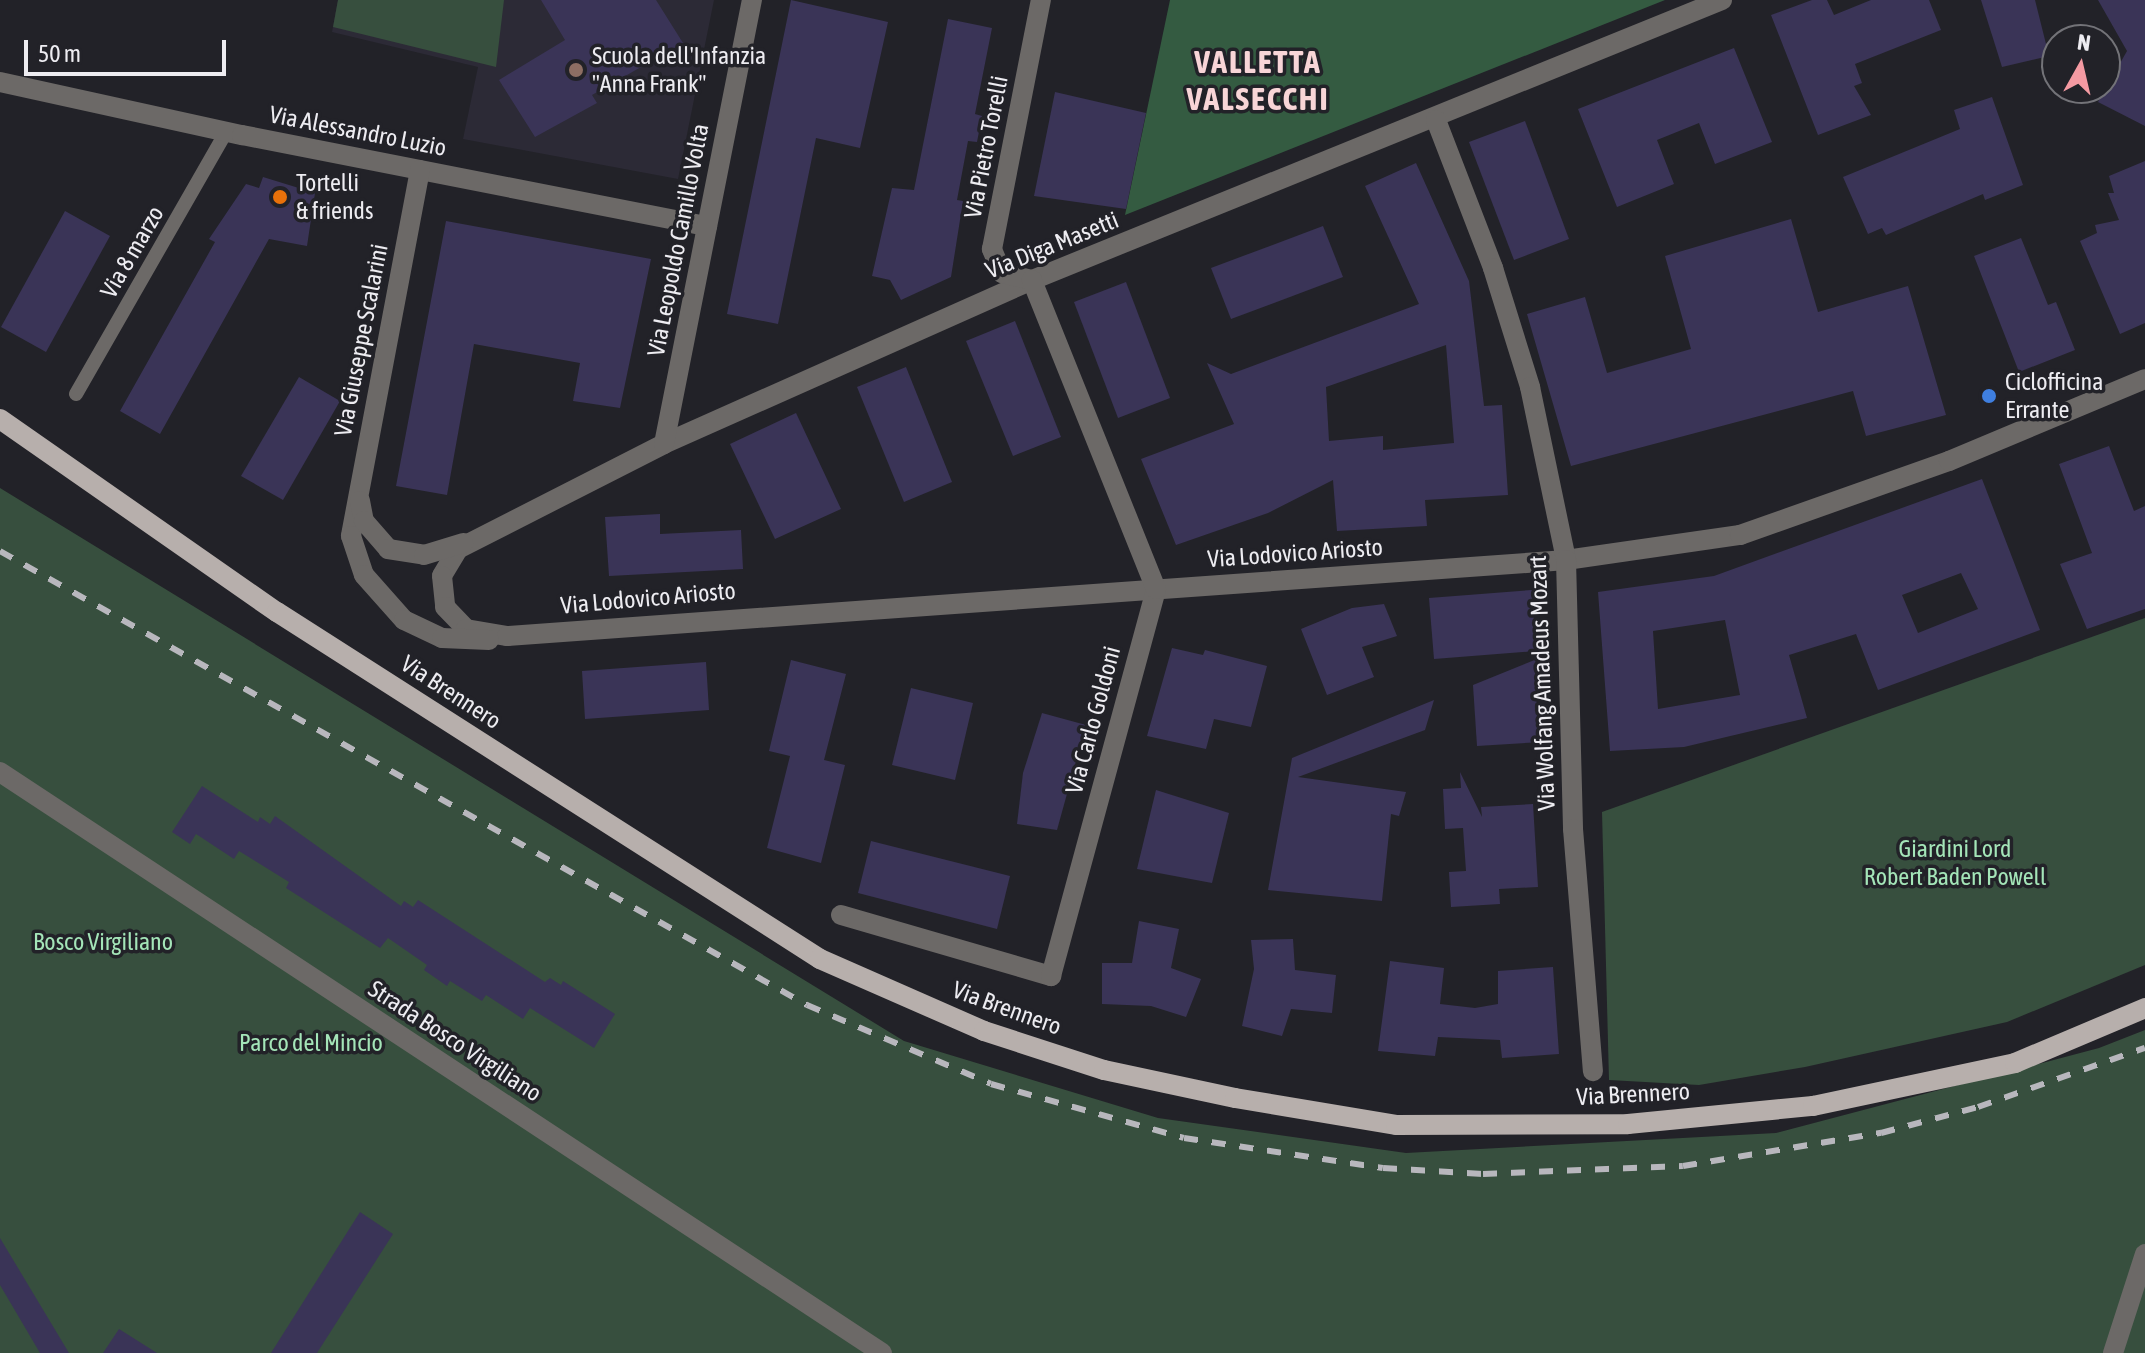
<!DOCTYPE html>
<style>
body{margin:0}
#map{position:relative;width:2145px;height:1353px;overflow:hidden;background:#222228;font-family:"Asap Condensed",sans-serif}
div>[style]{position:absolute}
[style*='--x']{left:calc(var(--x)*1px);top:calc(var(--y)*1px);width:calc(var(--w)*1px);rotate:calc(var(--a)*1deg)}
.built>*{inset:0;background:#2c2a36}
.green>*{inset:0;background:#374f3e}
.forest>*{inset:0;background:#345b41}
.building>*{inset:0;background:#3a3457}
.service>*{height:14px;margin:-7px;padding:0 7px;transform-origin:7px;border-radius:7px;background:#6c6967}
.minor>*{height:20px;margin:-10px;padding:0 10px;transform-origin:10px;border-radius:10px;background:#6c6967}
.primary>*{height:20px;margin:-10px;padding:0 10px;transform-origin:10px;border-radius:10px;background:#b7afac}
.rail>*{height:6px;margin-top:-3px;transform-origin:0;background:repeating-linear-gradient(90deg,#b8b7bd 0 14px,transparent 0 28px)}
.dots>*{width:22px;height:22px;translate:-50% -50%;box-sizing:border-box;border:4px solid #222228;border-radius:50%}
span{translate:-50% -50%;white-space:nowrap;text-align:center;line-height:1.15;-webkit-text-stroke:7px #222228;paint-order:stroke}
.poi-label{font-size:24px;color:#edecf1}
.left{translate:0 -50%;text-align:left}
.street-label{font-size:24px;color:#edecf1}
.park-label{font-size:24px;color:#a4e5b8}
.district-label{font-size:32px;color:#f8d5d7;font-weight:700;letter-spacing:2px}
.north{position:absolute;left:2041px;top:24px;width:80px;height:80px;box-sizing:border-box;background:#222228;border:2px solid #737378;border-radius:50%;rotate:8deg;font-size:22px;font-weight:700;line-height:32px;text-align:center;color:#edecf1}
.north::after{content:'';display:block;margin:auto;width:28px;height:36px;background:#f49aa2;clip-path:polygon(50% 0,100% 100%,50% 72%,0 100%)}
.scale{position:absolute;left:24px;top:40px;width:202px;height:36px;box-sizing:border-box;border:4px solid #edecf1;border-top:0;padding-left:10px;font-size:24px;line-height:28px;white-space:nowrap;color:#edecf1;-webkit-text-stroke:6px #222228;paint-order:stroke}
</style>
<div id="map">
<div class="built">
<div style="clip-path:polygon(338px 0,714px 0,678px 179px,463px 139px,478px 67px,332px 32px)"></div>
</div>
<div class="green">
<div style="clip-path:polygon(338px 0,504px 0,496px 67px,333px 27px)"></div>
<div style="clip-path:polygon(0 488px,904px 1041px,1158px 1118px,1406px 1153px,1776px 1133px,2099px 1048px,2145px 1030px,2145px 1353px,0 1353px)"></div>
<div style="clip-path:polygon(2145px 618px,2145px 965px,2007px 1022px,1805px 1067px,1699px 1085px,1609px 1080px,1602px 812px)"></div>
</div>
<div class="forest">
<div style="clip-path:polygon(1170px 0,1665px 0,1125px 215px)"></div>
</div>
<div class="building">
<div style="clip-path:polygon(541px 0,656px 0,683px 43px,592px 95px,597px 103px,535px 137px,499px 80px,565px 40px)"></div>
<div style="clip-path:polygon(791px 0,888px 22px,860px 148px,816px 138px,778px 324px,727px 314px)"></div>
<div style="clip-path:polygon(1812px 0,1827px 0,1834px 15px,1871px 0,1929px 0,1941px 30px,1855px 64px,1862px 83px,1854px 86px,1871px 115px,1818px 135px,1771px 15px)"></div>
<div style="clip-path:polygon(1981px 0,2035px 0,2049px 56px,2002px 67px)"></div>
<div style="clip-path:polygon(2098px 0,2145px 0,2145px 126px,2098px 102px,2127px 51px)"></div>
<div style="clip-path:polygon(948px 19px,992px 28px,975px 114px,982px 116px,977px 142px,968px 141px,957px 200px,963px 201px,951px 277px,901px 300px,890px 280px,872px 276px,892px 188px,914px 190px)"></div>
<div style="clip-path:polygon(1734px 48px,1772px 142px,1715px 164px,1699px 123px,1657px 140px,1674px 184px,1617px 207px,1578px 109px)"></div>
<div style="clip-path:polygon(1055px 92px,1146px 113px,1126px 209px,1034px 196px)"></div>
<div style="clip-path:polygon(1992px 97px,2023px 185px,1985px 200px,1983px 194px,1886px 235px,1882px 228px,1868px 234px,1843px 177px,1960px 129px,1954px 110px)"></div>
<div style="clip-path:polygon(1525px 121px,1569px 239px,1514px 260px,1469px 142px)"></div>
<div style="clip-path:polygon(2145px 161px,2145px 323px,2120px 334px,2080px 241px,2097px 233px,2095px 225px,2119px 220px,2108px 193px,2114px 193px,2109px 176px)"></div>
<div style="clip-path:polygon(evenodd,1416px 163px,1469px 281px,1484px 406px,1502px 405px,1508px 495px,1425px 500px,1427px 526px,1337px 531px,1333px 480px,1268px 513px,1176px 545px,1141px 459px,1234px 424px,1207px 363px,1231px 374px,1419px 304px,1365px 186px,1416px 163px,1446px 345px,1454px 443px,1383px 450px,1383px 436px,1329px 441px,1326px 387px,1446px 345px)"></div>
<div style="clip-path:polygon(263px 177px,315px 193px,307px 246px,269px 239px,160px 434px,120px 411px,215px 242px,209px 239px,246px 184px,259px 188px)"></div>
<div style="clip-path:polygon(65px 211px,110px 236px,46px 352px,1px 327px)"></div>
<div style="clip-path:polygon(1791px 219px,1818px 312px,1908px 286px,1946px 415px,1866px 436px,1853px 391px,1571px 466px,1527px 314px,1585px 297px,1607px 373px,1691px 349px,1665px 256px)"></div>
<div style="clip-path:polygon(446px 221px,651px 259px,620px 408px,573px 401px,580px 363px,474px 344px,447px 495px,396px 486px)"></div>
<div style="clip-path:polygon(1323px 226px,1343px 277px,1231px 319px,1211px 268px)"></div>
<div style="clip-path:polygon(2021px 238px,2048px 305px,2056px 302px,2075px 350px,2019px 372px,1974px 256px)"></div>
<div style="clip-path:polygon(1126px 282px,1170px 398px,1118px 418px,1074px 302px)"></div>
<div style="clip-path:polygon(1015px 321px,1061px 437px,1013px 456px,966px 341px)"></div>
<div style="clip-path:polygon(906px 367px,952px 482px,904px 502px,857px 387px)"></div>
<div style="clip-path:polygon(299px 377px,340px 401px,283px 500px,241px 476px)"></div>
<div style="clip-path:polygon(796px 413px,841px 509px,775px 539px,730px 444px)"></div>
<div style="clip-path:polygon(2109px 446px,2134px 511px,2145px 506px,2145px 609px,2087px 629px,2060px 564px,2092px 553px,2059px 464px)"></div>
<div style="clip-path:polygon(evenodd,1982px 479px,2040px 630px,1878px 690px,1856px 634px,1789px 655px,1807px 718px,1684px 747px,1610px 751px,1598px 592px,1714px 576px,1982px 479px,1961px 573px,1978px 609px,1918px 633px,1902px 595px,1961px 573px,1982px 479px,1725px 620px,1740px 695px,1658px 709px,1653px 631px,1725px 620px)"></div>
<div style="clip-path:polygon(660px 514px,660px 534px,741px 530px,743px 569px,609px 576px,605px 517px)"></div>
<div style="clip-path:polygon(1532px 590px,1536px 651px,1434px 659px,1429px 598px)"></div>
<div style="clip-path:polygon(1384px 604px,1397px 636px,1362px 647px,1374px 677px,1327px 695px,1301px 629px,1352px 608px)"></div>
<div style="clip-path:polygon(1172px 648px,1203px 655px,1205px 650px,1267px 666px,1251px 727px,1214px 719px,1206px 749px,1147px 736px)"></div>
<div style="clip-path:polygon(1537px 659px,1542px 742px,1477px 746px,1473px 685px)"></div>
<div style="clip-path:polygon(791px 660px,846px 674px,824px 760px,845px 765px,821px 863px,767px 848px,790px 756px,769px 751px)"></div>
<div style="clip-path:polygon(706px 662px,709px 710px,585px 719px,582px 671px)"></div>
<div style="clip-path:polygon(911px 688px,973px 703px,955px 780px,892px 765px)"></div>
<div style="clip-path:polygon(1434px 700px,1425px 730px,1298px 777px,1406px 792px,1399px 816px,1391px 814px,1382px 901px,1268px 890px,1292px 758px)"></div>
<div style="clip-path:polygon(1042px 713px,1086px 725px,1057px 830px,1017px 824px,1023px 773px)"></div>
<div style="clip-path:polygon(1460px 772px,1482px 817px,1481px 807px,1533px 804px,1538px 887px,1499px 889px,1500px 904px,1451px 907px,1449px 872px,1466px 871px,1463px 828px,1445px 829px,1443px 789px,1461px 788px)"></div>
<div style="clip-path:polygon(202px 786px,258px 822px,260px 817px,270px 824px,275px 816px,401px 906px,404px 901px,413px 907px,418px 900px,545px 982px,550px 978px,561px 985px,563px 981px,615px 1014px,594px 1048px,530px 1008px,523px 1019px,486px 995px,482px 1001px,450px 981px,447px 986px,424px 970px,427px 965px,388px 938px,380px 948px,286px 888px,289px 882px,239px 851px,234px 859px,196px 834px,190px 844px,172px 832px)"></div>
<div style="clip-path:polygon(1156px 790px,1229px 813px,1212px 883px,1137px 869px)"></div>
<div style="clip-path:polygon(871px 841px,1010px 876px,997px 929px,858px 893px)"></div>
<div style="clip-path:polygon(1139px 921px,1179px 929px,1171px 968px,1201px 979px,1186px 1017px,1151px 1006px,1102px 1004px,1102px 963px,1132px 963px)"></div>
<div style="clip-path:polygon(1293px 939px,1295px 970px,1336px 975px,1332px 1013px,1291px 1009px,1282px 1036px,1242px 1026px,1254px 969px,1251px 940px)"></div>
<div style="clip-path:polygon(1390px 961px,1444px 968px,1440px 1004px,1475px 1008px,1498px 1004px,1498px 971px,1553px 967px,1559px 1054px,1502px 1058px,1500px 1040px,1438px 1037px,1435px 1056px,1378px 1051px)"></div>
<div style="clip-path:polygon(360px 1212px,393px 1234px,317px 1353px,271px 1353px)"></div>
<div style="clip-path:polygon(0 1238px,69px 1353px,40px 1353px,0 1285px)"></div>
<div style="clip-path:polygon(119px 1329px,157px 1353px,103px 1353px)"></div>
</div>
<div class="service">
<div style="--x:76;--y:394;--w:302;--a:-60.2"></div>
</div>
<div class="minor">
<div style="--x:1722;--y:0;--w:745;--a:157.91"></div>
<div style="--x:1032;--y:280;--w:403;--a:156"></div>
<div style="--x:664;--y:444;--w:231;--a:153"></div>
<div style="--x:458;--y:549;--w:31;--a:121"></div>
<div style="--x:442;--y:576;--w:31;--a:84"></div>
<div style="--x:445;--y:607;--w:30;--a:46"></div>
<div style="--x:466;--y:629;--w:42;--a:9.7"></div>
<div style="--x:507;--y:636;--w:1062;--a:-4.1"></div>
<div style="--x:1566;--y:560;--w:176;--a:-8.2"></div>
<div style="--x:1740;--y:535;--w:222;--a:-19.5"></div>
<div style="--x:1949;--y:461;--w:212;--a:-22.7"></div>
<div style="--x:0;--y:82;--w:248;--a:12.4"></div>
<div style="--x:242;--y:135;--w:474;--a:11.1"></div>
<div style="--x:1436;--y:120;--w:159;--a:68.9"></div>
<div style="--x:1493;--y:268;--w:125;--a:72.7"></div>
<div style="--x:1530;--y:387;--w:177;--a:78.2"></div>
<div style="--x:1566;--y:560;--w:269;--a:88.5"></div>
<div style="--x:1573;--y:829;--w:243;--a:85.3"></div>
<div style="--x:420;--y:170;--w:372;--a:100.7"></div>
<div style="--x:351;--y:536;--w:41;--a:71.6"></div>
<div style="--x:364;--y:575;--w:60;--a:48.4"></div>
<div style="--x:404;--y:620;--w:42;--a:25.3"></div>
<div style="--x:442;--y:638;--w:47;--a:2.4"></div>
<div style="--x:1032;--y:280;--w:31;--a:-167"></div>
<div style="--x:1002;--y:273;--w:26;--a:-113"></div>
<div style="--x:992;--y:249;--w:254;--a:-78.9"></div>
<div style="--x:664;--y:444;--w:453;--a:-78.8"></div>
<div style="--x:360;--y:501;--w:20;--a:79"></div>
<div style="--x:364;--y:521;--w:37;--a:49"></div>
<div style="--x:388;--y:549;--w:36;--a:9"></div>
<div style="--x:424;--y:555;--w:41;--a:-17.1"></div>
<div style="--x:0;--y:772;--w:1056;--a:33.37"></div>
<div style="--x:841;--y:915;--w:219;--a:16.2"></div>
<div style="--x:1051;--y:976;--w:401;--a:-74.8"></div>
<div style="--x:1156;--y:589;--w:333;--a:-111.9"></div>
<div style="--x:2113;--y:1353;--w:104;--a:-72.1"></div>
</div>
<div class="primary">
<div style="--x:0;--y:419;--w:338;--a:34.9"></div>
<div style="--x:277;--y:612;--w:644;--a:32.58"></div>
<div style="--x:820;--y:959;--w:179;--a:23.7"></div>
<div style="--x:984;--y:1031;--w:126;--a:18"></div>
<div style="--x:1104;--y:1070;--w:134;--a:12.1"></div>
<div style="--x:1235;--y:1098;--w:163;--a:9.5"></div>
<div style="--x:1396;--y:1125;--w:232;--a:-0.2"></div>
<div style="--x:1628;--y:1124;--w:186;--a:-5.6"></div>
<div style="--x:1813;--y:1106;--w:207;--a:-12"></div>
<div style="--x:2015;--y:1063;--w:141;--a:-22.9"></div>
</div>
<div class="rail">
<div style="--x:0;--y:551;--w:926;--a:29.36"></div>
<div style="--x:807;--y:1005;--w:200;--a:23.2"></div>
<div style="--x:991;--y:1084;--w:200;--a:15.6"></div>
<div style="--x:1184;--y:1138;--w:201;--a:8.6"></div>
<div style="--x:1383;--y:1168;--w:100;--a:3.4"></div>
<div style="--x:1483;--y:1174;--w:200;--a:-2.3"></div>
<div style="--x:1683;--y:1166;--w:201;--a:-9.5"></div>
<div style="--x:1881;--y:1133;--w:100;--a:-15"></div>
<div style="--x:1978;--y:1107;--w:177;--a:-19.5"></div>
</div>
<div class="dots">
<div style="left:576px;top:70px;background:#8d6e63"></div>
<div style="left:280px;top:197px;background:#e8710a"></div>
<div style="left:1989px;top:396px;background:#3f7fe0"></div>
</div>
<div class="poi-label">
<span class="left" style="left:592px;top:70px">Scuola dell'Infanzia<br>"Anna Frank"</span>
<span class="left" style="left:296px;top:197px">Tortelli<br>&amp; friends</span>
<span class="left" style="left:2005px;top:396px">Ciclofficina<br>Errante</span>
</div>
<div class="street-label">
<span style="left:358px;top:131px;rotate:11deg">Via Alessandro Luzio</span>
<span style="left:986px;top:147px;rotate:-79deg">Via Pietro Torelli</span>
<span style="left:678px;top:240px;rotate:-79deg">Via Leopoldo Camillo Volta</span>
<span style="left:1052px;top:245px;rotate:-22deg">Via Diga Masetti</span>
<span style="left:132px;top:252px;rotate:-60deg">Via 8 marzo</span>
<span style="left:361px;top:340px;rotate:-79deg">Via Giuseppe Scalarini</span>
<span style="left:1295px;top:553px;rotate:-4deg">Via Lodovico Ariosto</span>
<span style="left:648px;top:598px;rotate:-5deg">Via Lodovico Ariosto</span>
<span style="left:1542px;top:683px;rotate:-92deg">Via Wolfang Amadeus Mozart</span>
<span style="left:451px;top:692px;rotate:33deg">Via Brennero</span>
<span style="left:1093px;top:720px;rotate:-75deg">Via Carlo Goldoni</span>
<span style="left:1007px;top:1008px;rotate:20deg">Via Brennero</span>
<span style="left:455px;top:1041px;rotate:33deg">Strada Bosco Virgiliano</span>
<span style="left:1633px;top:1094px;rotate:-3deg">Via Brennero</span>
</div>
<div class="park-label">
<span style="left:1955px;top:863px">Giardini Lord<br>Robert Baden Powell</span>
<span style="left:103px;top:942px">Bosco Virgiliano</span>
<span style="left:311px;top:1043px">Parco del Mincio</span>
</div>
<div class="district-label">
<span style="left:1258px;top:81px">VALLETTA<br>VALSECCHI</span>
</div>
<div class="north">N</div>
<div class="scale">50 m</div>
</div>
